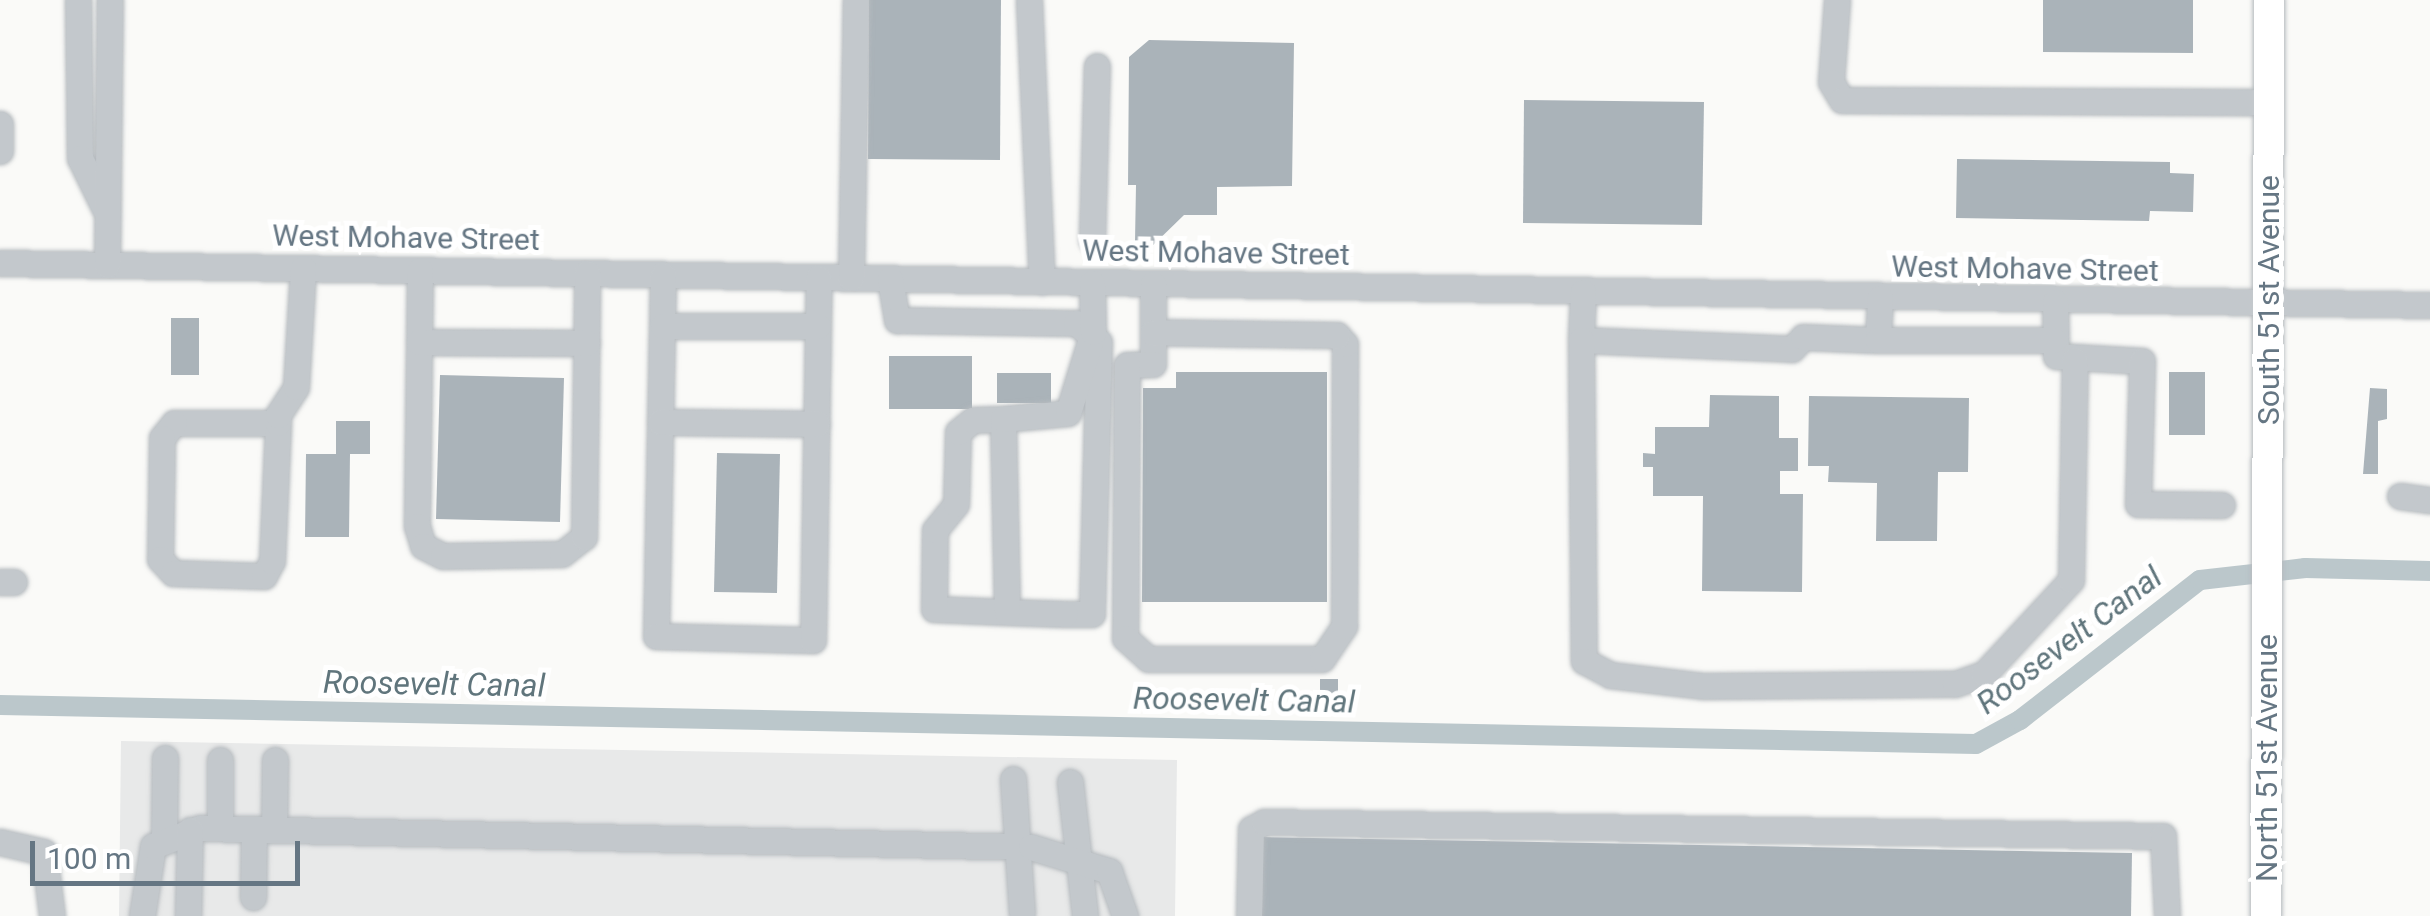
<!DOCTYPE html>
<style>
body{margin:0}
#map{position:relative;width:2430px;height:916px;overflow:hidden;background:#fafaf8;font-family:Roboto,sans-serif}
div>[style]{position:absolute}
[style*='--x']{left:calc(var(--x)*1px);top:calc(var(--y)*1px);width:calc(var(--w)*1px);rotate:calc(var(--a)*1deg)}
.built>*{inset:0;background:#e8e9e9}
.canal>*{height:20px;margin:-10px;padding:0 10px;transform-origin:10px;border-radius:10px;background:#bbc7cb}
.building>*{inset:0;background:#aab3b9}
.roads{filter:drop-shadow(0 0 2px #b5babe) drop-shadow(0 0 2px #b5babe)}
.minor>*{height:25px;margin:-12.5px;padding:0 12.5px;transform-origin:12.5px;border-radius:12.5px;background:#c3c8cc}
.major>*{height:30px;margin:-15px;padding:0 15px;transform-origin:15px;border-radius:15px;background:#fff}
span{translate:-50% -50%;white-space:nowrap;text-align:center;line-height:1.15;-webkit-text-stroke:10px #fff;paint-order:stroke}
.street-label{font-size:30px;color:#657683}
.water-label{font-size:32px;color:#60757c;font-style:italic}
.scale{position:absolute;left:30px;top:841px;width:270px;height:45px;box-sizing:border-box;border:5px solid #657683;border-top:0;padding-left:12px;font-size:30px;line-height:35px;white-space:nowrap;color:#657683;-webkit-text-stroke:8px #fff;paint-order:stroke}
</style>
<div id="map">
<div class="built">
<div style="clip-path:polygon(121px 741px,1177px 760px,1175px 916px,119px 916px)"></div>
</div>
<div class="canal">
<div style="--x:0;--y:705;--w:1976;--a:1.13"></div>
<div style="--x:1976;--y:744;--w:50;--a:-28.6"></div>
<div style="--x:2020;--y:720;--w:228;--a:-37.9"></div>
<div style="--x:2200;--y:580;--w:106;--a:-6.5"></div>
<div style="--x:2305;--y:568;--w:125;--a:1.4"></div>
</div>
<div class="building">
<div style="clip-path:polygon(869px 0,1001px 0,1000px 160px,868px 159px)"></div>
<div style="clip-path:polygon(2043px 0,2193px 0,2193px 53px,2043px 52px)"></div>
<div style="clip-path:polygon(1149px 40px,1294px 43px,1292px 186px,1217px 187px,1217px 215px,1184px 215px,1146px 252px,1135px 241px,1136px 185px,1128px 185px,1129px 57px)"></div>
<div style="clip-path:polygon(1524px 100px,1704px 102px,1702px 225px,1523px 223px)"></div>
<div style="clip-path:polygon(1957px 159px,2170px 162px,2170px 173px,2194px 174px,2193px 212px,2150px 211px,2149px 221px,1956px 218px)"></div>
<div style="clip-path:polygon(171px 318px,199px 318px,199px 375px,171px 375px)"></div>
<div style="clip-path:polygon(889px 356px,972px 356px,972px 409px,889px 409px)"></div>
<div style="clip-path:polygon(1176px 372px,1327px 372px,1327px 602px,1142px 602px,1143px 388px,1176px 388px)"></div>
<div style="clip-path:polygon(2169px 372px,2205px 372px,2205px 435px,2169px 435px)"></div>
<div style="clip-path:polygon(997px 373px,1051px 373px,1051px 403px,997px 403px)"></div>
<div style="clip-path:polygon(440px 375px,564px 378px,560px 522px,436px 519px)"></div>
<div style="clip-path:polygon(2370px 388px,2387px 389px,2387px 419px,2378px 421px,2378px 474px,2363px 474px)"></div>
<div style="clip-path:polygon(1710px 395px,1779px 396px,1779px 438px,1798px 438px,1798px 471px,1780px 471px,1780px 494px,1803px 494px,1802px 592px,1702px 591px,1703px 496px,1653px 496px,1653px 467px,1643px 467px,1643px 453px,1655px 454px,1655px 427px,1709px 427px)"></div>
<div style="clip-path:polygon(1809px 396px,1969px 398px,1968px 472px,1938px 472px,1937px 541px,1876px 541px,1877px 483px,1828px 482px,1829px 466px,1808px 466px)"></div>
<div style="clip-path:polygon(336px 421px,370px 421px,370px 454px,350px 454px,349px 537px,305px 537px,306px 454px,336px 454px)"></div>
<div style="clip-path:polygon(717px 453px,780px 454px,777px 593px,714px 592px)"></div>
<div style="clip-path:polygon(1320px 679px,1338px 679px,1338px 696px,1320px 696px)"></div>
<div style="clip-path:polygon(1263px 837px,2132px 853px,2131px 916px,1262px 916px)"></div>
</div>
<div class="roads">
<div class="minor">
<div style="--x:78;--y:0;--w:158;--a:89.3"></div>
<div style="--x:80;--y:158;--w:57;--a:63.9"></div>
<div style="--x:1029;--y:0;--w:282;--a:87.4"></div>
<div style="--x:1837;--y:0;--w:82;--a:94.2"></div>
<div style="--x:1831;--y:82;--w:21;--a:59"></div>
<div style="--x:1842;--y:100;--w:427;--a:0.3"></div>
<div style="--x:0;--y:124;--w:27;--a:90"></div>
<div style="--x:1092;--y:240;--w:174;--a:-88.4"></div>
<div style="--x:0;--y:263;--w:2430;--a:0.99"></div>
<div style="--x:107;--y:265;--w:265;--a:-89.4"></div>
<div style="--x:420;--y:270;--w:256;--a:90.7"></div>
<div style="--x:417;--y:526;--w:21;--a:73"></div>
<div style="--x:423;--y:546;--w:22;--a:27"></div>
<div style="--x:443;--y:556;--w:119;--a:-1"></div>
<div style="--x:562;--y:554;--w:28;--a:-38"></div>
<div style="--x:584;--y:537;--w:264;--a:-89.3"></div>
<div style="--x:663;--y:275;--w:361;--a:91.1"></div>
<div style="--x:656;--y:636;--w:157;--a:1.5"></div>
<div style="--x:813;--y:640;--w:362;--a:-89.1"></div>
<div style="--x:851;--y:278;--w:278;--a:-89"></div>
<div style="--x:890;--y:279;--w:42;--a:80.3"></div>
<div style="--x:897;--y:320;--w:179;--a:1"></div>
<div style="--x:1076;--y:323;--w:30;--a:40"></div>
<div style="--x:1099;--y:342;--w:272;--a:91.5"></div>
<div style="--x:1092;--y:614;--w:27;--a:180"></div>
<div style="--x:1065;--y:614;--w:58;--a:-178"></div>
<div style="--x:1007;--y:612;--w:73;--a:-177.6"></div>
<div style="--x:934;--y:609;--w:79;--a:-89.3"></div>
<div style="--x:935;--y:530;--w:33;--a:-51"></div>
<div style="--x:956;--y:504;--w:72;--a:-88.4"></div>
<div style="--x:958;--y:432;--w:19;--a:-39"></div>
<div style="--x:973;--y:420;--w:30;--a:-2"></div>
<div style="--x:1003;--y:419;--w:193;--a:88.8"></div>
<div style="--x:1153;--y:284;--w:80;--a:90"></div>
<div style="--x:1153;--y:364;--w:26;--a:178"></div>
<div style="--x:1127;--y:365;--w:273;--a:90.4"></div>
<div style="--x:1125;--y:638;--w:31;--a:42"></div>
<div style="--x:1148;--y:659;--w:174;--a:0"></div>
<div style="--x:1322;--y:659;--w:40;--a:-56"></div>
<div style="--x:1344;--y:626;--w:282;--a:-89.8"></div>
<div style="--x:1345;--y:344;--w:12;--a:-132"></div>
<div style="--x:1337;--y:335;--w:184;--a:-179.1"></div>
<div style="--x:1583;--y:292;--w:48;--a:92.4"></div>
<div style="--x:1581;--y:340;--w:211;--a:2.4"></div>
<div style="--x:1792;--y:349;--w:16;--a:-47"></div>
<div style="--x:1803;--y:337;--w:75;--a:2.3"></div>
<div style="--x:1878;--y:340;--w:42;--a:-87.3"></div>
<div style="--x:2055;--y:302;--w:54;--a:88.9"></div>
<div style="--x:2056;--y:356;--w:86;--a:3.3"></div>
<div style="--x:2142;--y:361;--w:143;--a:91.6"></div>
<div style="--x:2138;--y:504;--w:84;--a:0.7"></div>
<div style="--x:663;--y:326;--w:155;--a:0"></div>
<div style="--x:1581;--y:340;--w:321;--a:89.5"></div>
<div style="--x:1584;--y:661;--w:30;--a:28"></div>
<div style="--x:1610;--y:675;--w:95;--a:6.7"></div>
<div style="--x:1704;--y:686;--w:251;--a:-0.5"></div>
<div style="--x:1955;--y:684;--w:31;--a:-19"></div>
<div style="--x:1984;--y:674;--w:128;--a:-47.2"></div>
<div style="--x:2071;--y:580;--w:220;--a:-89"></div>
<div style="--x:1878;--y:340;--w:176;--a:0"></div>
<div style="--x:419;--y:342;--w:168;--a:0.3"></div>
<div style="--x:1003;--y:419;--w:65;--a:-5.3"></div>
<div style="--x:1068;--y:413;--w:85;--a:-72.8"></div>
<div style="--x:1093;--y:332;--w:49;--a:-91.2"></div>
<div style="--x:660;--y:422;--w:157;--a:0.7"></div>
<div style="--x:278;--y:423;--w:104;--a:180"></div>
<div style="--x:174;--y:423;--w:19;--a:129"></div>
<div style="--x:162;--y:438;--w:121;--a:90.9"></div>
<div style="--x:160;--y:559;--w:19;--a:47"></div>
<div style="--x:173;--y:573;--w:91;--a:1.9"></div>
<div style="--x:264;--y:576;--w:17;--a:-62"></div>
<div style="--x:272;--y:561;--w:138;--a:-87.5"></div>
<div style="--x:278;--y:423;--w:8;--a:-90"></div>
<div style="--x:278;--y:415;--w:33;--a:-57"></div>
<div style="--x:296;--y:387;--w:119;--a:-86.6"></div>
<div style="--x:2400;--y:496;--w:30;--a:8"></div>
<div style="--x:0;--y:582;--w:14;--a:0"></div>
<div style="--x:220;--y:760;--w:68;--a:90"></div>
<div style="--x:1013;--y:779;--w:134;--a:86.2"></div>
<div style="--x:1070;--y:782;--w:135;--a:83.6"></div>
<div style="--x:274;--y:830;--w:70;--a:-89.2"></div>
<div style="--x:164;--y:838;--w:80;--a:-89.3"></div>
<div style="--x:0;--y:842;--w:45;--a:12.8"></div>
<div style="--x:44;--y:852;--w:64;--a:82.9"></div>
<div style="--x:253;--y:897;--w:68;--a:-89.2"></div>
<div style="--x:142;--y:916;--w:71;--a:-81.1"></div>
<div style="--x:153;--y:846;--w:50;--a:-21"></div>
<div style="--x:200;--y:828;--w:831;--a:1.31"></div>
<div style="--x:1031;--y:847;--w:82;--a:17.1"></div>
<div style="--x:1109;--y:871;--w:48;--a:70.4"></div>
<div style="--x:188;--y:916;--w:86;--a:-88.7"></div>
<div style="--x:1249;--y:916;--w:87;--a:-88.7"></div>
<div style="--x:1251;--y:829;--w:15;--a:-28"></div>
<div style="--x:1264;--y:822;--w:899;--a:0.89"></div>
<div style="--x:2163;--y:836;--w:80;--a:87.1"></div>
</div>
<div class="major">
<div style="--x:2266;--y:916;--w:916;--a:-89.81"></div>
</div>
</div>
<div class="street-label">
<span style="left:406px;top:238px;rotate:1deg">West Mohave Street</span>
<span style="left:1216px;top:253px;rotate:1deg">West Mohave Street</span>
<span style="left:2025px;top:269px;rotate:1deg">West Mohave Street</span>
<span style="left:2269px;top:300px;rotate:-90deg">South 51st Avenue</span>
<span style="left:2267px;top:758px;rotate:-90deg">North 51st Avenue</span>
</div>
<div class="water-label">
<span style="left:2069px;top:640px;rotate:-37deg">Roosevelt Canal</span>
<span style="left:434px;top:684px;rotate:1deg">Roosevelt Canal</span>
<span style="left:1244px;top:700px;rotate:1deg">Roosevelt Canal</span>
</div>
<div class="scale">100 m</div>
</div>
